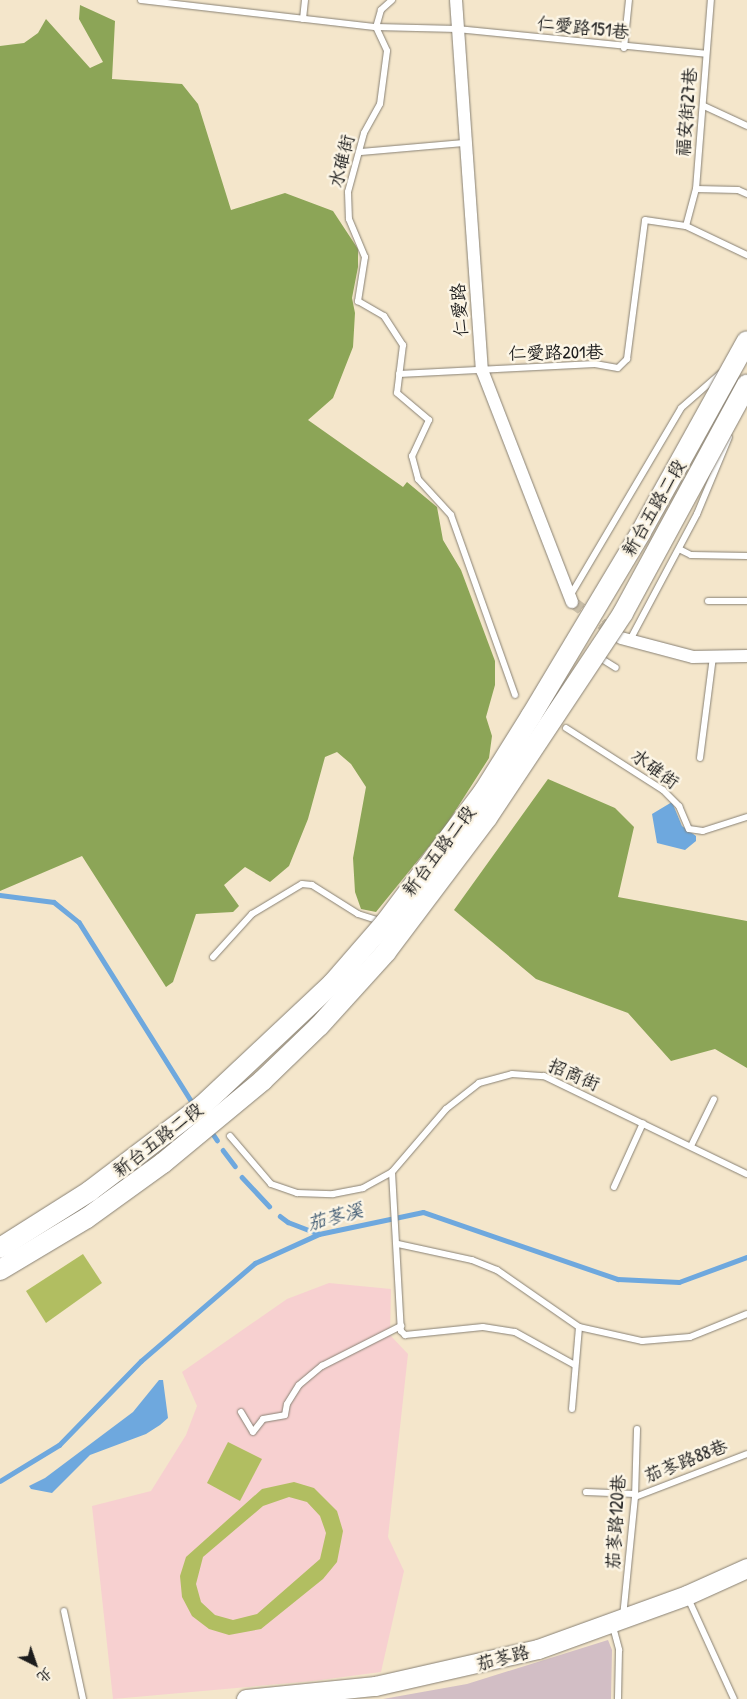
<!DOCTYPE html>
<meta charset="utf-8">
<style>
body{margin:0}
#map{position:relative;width:747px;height:1699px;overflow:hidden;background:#f4e6cb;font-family:"Patrick Hand","LXGW WenKai TC",sans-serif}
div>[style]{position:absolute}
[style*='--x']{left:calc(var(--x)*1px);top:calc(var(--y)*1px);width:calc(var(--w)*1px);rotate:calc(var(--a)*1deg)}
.built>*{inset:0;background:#f7d0d0}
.industrial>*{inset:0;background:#d2bec5}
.green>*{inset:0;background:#b1be61}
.forest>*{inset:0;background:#8ca557}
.water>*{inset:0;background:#6ea8de}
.stream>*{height:4.5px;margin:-2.25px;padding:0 2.25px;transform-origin:2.25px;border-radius:2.25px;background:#6ea8de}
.street-tunnel>*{height:12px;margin-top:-6px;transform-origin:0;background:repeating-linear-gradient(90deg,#c9bea8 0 12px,transparent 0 18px)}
.roads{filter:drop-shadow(0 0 1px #888174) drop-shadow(0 0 1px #888174)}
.lane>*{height:6px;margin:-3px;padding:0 3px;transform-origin:3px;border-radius:3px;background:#fff}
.street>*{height:12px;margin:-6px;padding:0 6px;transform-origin:6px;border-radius:6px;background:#fff}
.secondary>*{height:19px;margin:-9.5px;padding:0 9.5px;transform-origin:9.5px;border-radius:9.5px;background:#fff}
.bridges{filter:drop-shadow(0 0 1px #888174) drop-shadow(0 0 1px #888174)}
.primary-bridge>*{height:20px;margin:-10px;padding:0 10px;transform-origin:10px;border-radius:10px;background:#fff}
span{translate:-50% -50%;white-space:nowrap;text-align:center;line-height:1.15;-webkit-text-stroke:5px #fcf5e5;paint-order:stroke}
.street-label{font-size:18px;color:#1c1c1c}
.water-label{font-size:19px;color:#415b73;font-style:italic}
.north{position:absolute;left:10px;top:1639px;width:50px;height:50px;-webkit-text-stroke:4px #fcf5e5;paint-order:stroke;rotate:139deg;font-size:14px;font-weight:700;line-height:20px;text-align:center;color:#1c1c1c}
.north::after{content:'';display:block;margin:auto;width:18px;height:22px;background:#1c1c1c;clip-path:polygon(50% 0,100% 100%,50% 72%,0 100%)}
</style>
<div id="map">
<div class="built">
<div style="clip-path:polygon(329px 1283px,391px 1289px,390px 1335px,408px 1354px,388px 1537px,404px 1571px,381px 1672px,313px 1681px,113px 1699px,92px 1506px,151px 1491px,186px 1435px,197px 1406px,182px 1372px,287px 1299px)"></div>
</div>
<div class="industrial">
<div style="clip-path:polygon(608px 1640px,612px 1650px,611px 1699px,383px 1699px,467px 1684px)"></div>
</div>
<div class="green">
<div style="clip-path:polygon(83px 1254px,102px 1283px,46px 1323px,26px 1291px)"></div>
<div style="clip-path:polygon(228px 1442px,262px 1459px,240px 1501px,207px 1483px)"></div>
<div style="clip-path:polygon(evenodd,294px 1482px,314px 1488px,337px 1511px,343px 1531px,337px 1562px,323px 1579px,261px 1629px,229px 1635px,209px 1629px,192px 1616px,182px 1597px,180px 1576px,186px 1557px,262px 1489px,294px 1482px,289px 1497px,307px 1502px,320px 1516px,326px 1533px,320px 1559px,257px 1614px,233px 1620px,215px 1615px,201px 1602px,196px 1584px,203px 1557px,263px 1506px,289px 1497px)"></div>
</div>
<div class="forest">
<div style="clip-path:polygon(80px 5px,115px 21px,112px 79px,182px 84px,198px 104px,231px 210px,285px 193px,333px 211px,358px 249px,358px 267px,352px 298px,355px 313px,353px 347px,333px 398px,308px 420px,403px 487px,407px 482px,437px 507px,443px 540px,461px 570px,495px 661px,495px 685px,486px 717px,492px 736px,489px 758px,445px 827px,376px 912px,361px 909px,355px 892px,353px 858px,366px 787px,351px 764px,337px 752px,325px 757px,308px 819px,289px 866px,270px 882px,245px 867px,224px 885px,239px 906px,233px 912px,196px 914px,173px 982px,166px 987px,82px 856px,0 891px,0 46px,24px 43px,38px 33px,46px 19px,90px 68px,103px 62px,79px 19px)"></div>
<div style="clip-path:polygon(548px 779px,615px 808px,634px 827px,618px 897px,747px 921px,747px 1068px,715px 1049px,671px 1061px,628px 1013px,536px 979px,454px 910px)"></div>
</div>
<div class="water">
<div style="clip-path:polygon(672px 802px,682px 826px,696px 836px,696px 841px,685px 850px,657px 843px,652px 814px)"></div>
<div style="clip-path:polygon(159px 1380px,163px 1380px,168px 1418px,160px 1425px,146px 1434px,90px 1455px,52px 1493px,31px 1489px,29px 1486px,45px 1478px,133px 1412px)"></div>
</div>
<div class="stream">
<div style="--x:0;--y:895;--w:54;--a:7.4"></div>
<div style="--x:54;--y:902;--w:32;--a:39"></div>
<div style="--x:79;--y:922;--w:216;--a:57.9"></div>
<div style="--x:211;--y:1131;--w:11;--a:56"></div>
<div style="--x:223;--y:1150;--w:20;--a:53"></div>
<div style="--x:242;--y:1177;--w:40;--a:47"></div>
<div style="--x:280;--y:1216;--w:10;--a:37"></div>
<div style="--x:288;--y:1222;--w:33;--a:21"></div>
<div style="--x:0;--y:1481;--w:69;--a:-31.4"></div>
<div style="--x:59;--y:1445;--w:117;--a:-45.7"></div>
<div style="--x:141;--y:1361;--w:150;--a:-40.7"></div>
<div style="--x:255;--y:1263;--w:70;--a:-24.4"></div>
<div style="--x:319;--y:1234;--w:106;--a:-11.9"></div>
<div style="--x:423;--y:1212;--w:206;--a:19"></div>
<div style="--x:618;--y:1279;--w:61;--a:2.8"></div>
<div style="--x:679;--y:1282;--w:72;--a:-20.2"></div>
</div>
<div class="street-tunnel">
<div style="--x:572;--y:602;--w:56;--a:36.3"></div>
</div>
<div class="roads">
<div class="lane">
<div style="--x:141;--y:0;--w:237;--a:6.6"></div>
<div style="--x:376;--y:27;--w:81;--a:1.4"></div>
<div style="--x:457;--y:29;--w:250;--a:5.7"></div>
<div style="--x:392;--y:0;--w:15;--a:138"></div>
<div style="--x:381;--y:10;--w:18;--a:106"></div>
<div style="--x:376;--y:27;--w:26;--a:65"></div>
<div style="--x:387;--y:51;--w:53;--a:97.5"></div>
<div style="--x:380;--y:104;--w:33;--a:119"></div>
<div style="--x:364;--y:133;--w:61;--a:105.2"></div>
<div style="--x:348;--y:192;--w:27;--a:88"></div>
<div style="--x:349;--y:219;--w:41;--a:67.2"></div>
<div style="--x:365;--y:257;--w:45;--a:99"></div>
<div style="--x:358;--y:301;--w:30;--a:30"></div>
<div style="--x:384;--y:316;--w:35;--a:57"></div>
<div style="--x:403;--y:345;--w:48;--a:97.1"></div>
<div style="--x:397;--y:393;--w:42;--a:40.2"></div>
<div style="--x:429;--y:420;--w:40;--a:115"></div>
<div style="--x:412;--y:456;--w:24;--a:75"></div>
<div style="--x:418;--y:479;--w:49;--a:47.5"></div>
<div style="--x:451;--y:515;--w:191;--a:70.4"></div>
<div style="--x:303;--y:19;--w:19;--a:-84"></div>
<div style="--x:624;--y:48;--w:48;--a:-84.1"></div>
<div style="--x:704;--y:106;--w:47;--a:24.9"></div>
<div style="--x:361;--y:152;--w:103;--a:-5"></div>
<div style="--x:696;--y:189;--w:42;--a:1.4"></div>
<div style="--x:738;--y:190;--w:10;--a:24"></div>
<div style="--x:686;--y:226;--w:38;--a:-75"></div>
<div style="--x:696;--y:189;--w:190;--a:-85.5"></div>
<div style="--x:399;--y:374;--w:196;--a:-2.9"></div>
<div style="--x:595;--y:364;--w:23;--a:10"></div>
<div style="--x:618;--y:368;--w:13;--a:-45"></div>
<div style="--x:627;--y:359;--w:140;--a:-82.6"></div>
<div style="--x:645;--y:220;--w:41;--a:8.3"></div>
<div style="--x:686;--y:226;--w:68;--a:25.4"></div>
<div style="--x:679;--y:549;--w:13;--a:27"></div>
<div style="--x:691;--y:555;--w:56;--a:1"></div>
<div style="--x:570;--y:596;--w:218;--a:-59.4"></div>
<div style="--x:681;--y:408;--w:52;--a:-41.1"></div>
<div style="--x:708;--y:601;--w:39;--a:0"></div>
<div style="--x:630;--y:640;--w:143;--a:-62"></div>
<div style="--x:697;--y:514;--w:83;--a:-67.4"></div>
<div style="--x:597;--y:656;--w:22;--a:32"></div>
<div style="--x:566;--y:728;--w:115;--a:32.6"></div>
<div style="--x:663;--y:790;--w:23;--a:45"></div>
<div style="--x:679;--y:806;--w:25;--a:67"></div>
<div style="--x:689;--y:829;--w:14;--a:8"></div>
<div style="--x:703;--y:831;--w:46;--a:-17.7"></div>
<div style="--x:700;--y:758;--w:103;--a:-82.7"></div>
<div style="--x:213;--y:957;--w:58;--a:-47.8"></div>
<div style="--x:252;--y:914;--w:58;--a:-31"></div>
<div style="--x:302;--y:884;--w:10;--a:6"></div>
<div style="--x:312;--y:885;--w:54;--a:32.2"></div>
<div style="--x:358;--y:914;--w:25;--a:18"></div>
<div style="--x:230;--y:1136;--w:63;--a:49.5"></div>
<div style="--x:271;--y:1184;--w:28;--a:19"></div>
<div style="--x:297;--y:1193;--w:36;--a:2"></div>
<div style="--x:333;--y:1194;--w:31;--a:-11"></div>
<div style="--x:363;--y:1188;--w:33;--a:-29"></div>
<div style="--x:392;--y:1172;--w:83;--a:-49.4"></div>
<div style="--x:446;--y:1109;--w:42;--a:-38.2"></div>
<div style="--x:479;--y:1083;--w:34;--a:-15"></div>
<div style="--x:512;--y:1074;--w:32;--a:4"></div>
<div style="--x:544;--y:1076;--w:225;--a:25.8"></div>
<div style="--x:691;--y:1146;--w:52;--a:-63.9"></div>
<div style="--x:392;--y:1172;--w:159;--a:86.8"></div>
<div style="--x:401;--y:1331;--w:6;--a:45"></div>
<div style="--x:405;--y:1335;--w:78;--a:-5.9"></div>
<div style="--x:483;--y:1327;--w:32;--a:9"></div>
<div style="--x:515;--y:1332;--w:68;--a:28.8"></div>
<div style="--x:614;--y:1187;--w:70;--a:-65.6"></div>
<div style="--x:398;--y:1244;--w:76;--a:12.2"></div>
<div style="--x:472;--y:1260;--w:27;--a:22"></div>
<div style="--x:497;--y:1270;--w:100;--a:34.8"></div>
<div style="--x:579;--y:1327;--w:65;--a:12.5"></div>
<div style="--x:642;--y:1341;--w:48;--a:-4.8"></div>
<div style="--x:690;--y:1337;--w:61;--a:-22"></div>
<div style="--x:572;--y:1409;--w:82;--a:-85.1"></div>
<div style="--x:241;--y:1412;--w:23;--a:59"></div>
<div style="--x:253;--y:1432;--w:16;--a:-52"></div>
<div style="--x:263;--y:1419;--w:22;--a:-10"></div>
<div style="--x:285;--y:1415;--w:11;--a:-80"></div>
<div style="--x:287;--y:1404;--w:22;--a:-58"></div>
<div style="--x:299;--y:1385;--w:30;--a:-40"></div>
<div style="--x:322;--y:1366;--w:89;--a:-26.9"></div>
<div style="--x:586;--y:1492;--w:49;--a:2.3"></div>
<div style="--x:635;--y:1497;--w:120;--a:-21"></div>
<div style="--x:687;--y:1596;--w:113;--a:65.5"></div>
<div style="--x:64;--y:1611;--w:90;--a:77.8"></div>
<div style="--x:623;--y:1617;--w:121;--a:-84.3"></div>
<div style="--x:635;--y:1497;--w:68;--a:-88.3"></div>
<div style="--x:612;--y:1623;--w:28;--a:75"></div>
<div style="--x:619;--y:1650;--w:49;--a:91.2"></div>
</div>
<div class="street">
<div style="--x:456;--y:0;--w:371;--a:86"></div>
<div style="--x:482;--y:370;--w:249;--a:68.8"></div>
<div style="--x:621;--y:638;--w:74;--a:14.8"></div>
<div style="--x:693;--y:657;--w:54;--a:-1.1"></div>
</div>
<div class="secondary">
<div style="--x:246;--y:1699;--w:130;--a:-5.8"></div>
<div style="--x:375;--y:1686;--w:167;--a:-12.8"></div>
<div style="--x:538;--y:1649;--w:158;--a:-19.9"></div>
<div style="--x:687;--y:1595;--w:66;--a:-24.2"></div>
</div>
</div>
<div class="bridges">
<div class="primary-bridge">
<div style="--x:0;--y:1248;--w:107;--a:-32.3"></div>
<div style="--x:90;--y:1191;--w:142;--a:-37.3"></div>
<div style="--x:203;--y:1105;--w:177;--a:-43.2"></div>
<div style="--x:332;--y:984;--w:81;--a:-49"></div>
<div style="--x:385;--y:923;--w:165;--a:-53.1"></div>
<div style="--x:484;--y:791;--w:89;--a:-57.9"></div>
<div style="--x:531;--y:716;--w:214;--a:-59.1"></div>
<div style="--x:641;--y:532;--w:218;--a:-61"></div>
<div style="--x:0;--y:1270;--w:101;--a:-30.9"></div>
<div style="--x:87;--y:1218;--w:94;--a:-35.9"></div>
<div style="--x:163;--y:1163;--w:129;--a:-39.6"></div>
<div style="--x:262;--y:1081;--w:79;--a:-44"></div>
<div style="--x:319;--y:1026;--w:100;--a:-47.8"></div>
<div style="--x:386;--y:952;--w:168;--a:-53"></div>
<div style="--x:487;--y:818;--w:246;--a:-56.4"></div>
<div style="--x:623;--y:613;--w:260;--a:-61.5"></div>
</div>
</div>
<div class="street-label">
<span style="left:583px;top:28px;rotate:6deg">仁愛路151巷</span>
<span style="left:687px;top:112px;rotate:-85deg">福安街27巷</span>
<span style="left:342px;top:161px;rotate:-76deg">水碓街</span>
<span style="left:460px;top:310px;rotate:-94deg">仁愛路</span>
<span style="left:556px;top:353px;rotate:-1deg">仁愛路201巷</span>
<span style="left:654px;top:508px;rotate:-60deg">新台五路二段</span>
<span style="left:655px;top:769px;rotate:36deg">水碓街</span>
<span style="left:439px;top:851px;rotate:-53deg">新台五路二段</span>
<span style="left:574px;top:1075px;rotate:23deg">招商街</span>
<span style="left:158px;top:1140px;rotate:-38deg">新台五路二段</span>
<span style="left:686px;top:1461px;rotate:-21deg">茄苳路88巷</span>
<span style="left:616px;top:1522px;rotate:-86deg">茄苳路120巷</span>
<span style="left:503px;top:1658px;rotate:-14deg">茄苳路</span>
</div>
<div class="water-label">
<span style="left:335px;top:1217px;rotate:-15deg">茄苳溪</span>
</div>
<div class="north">北</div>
</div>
